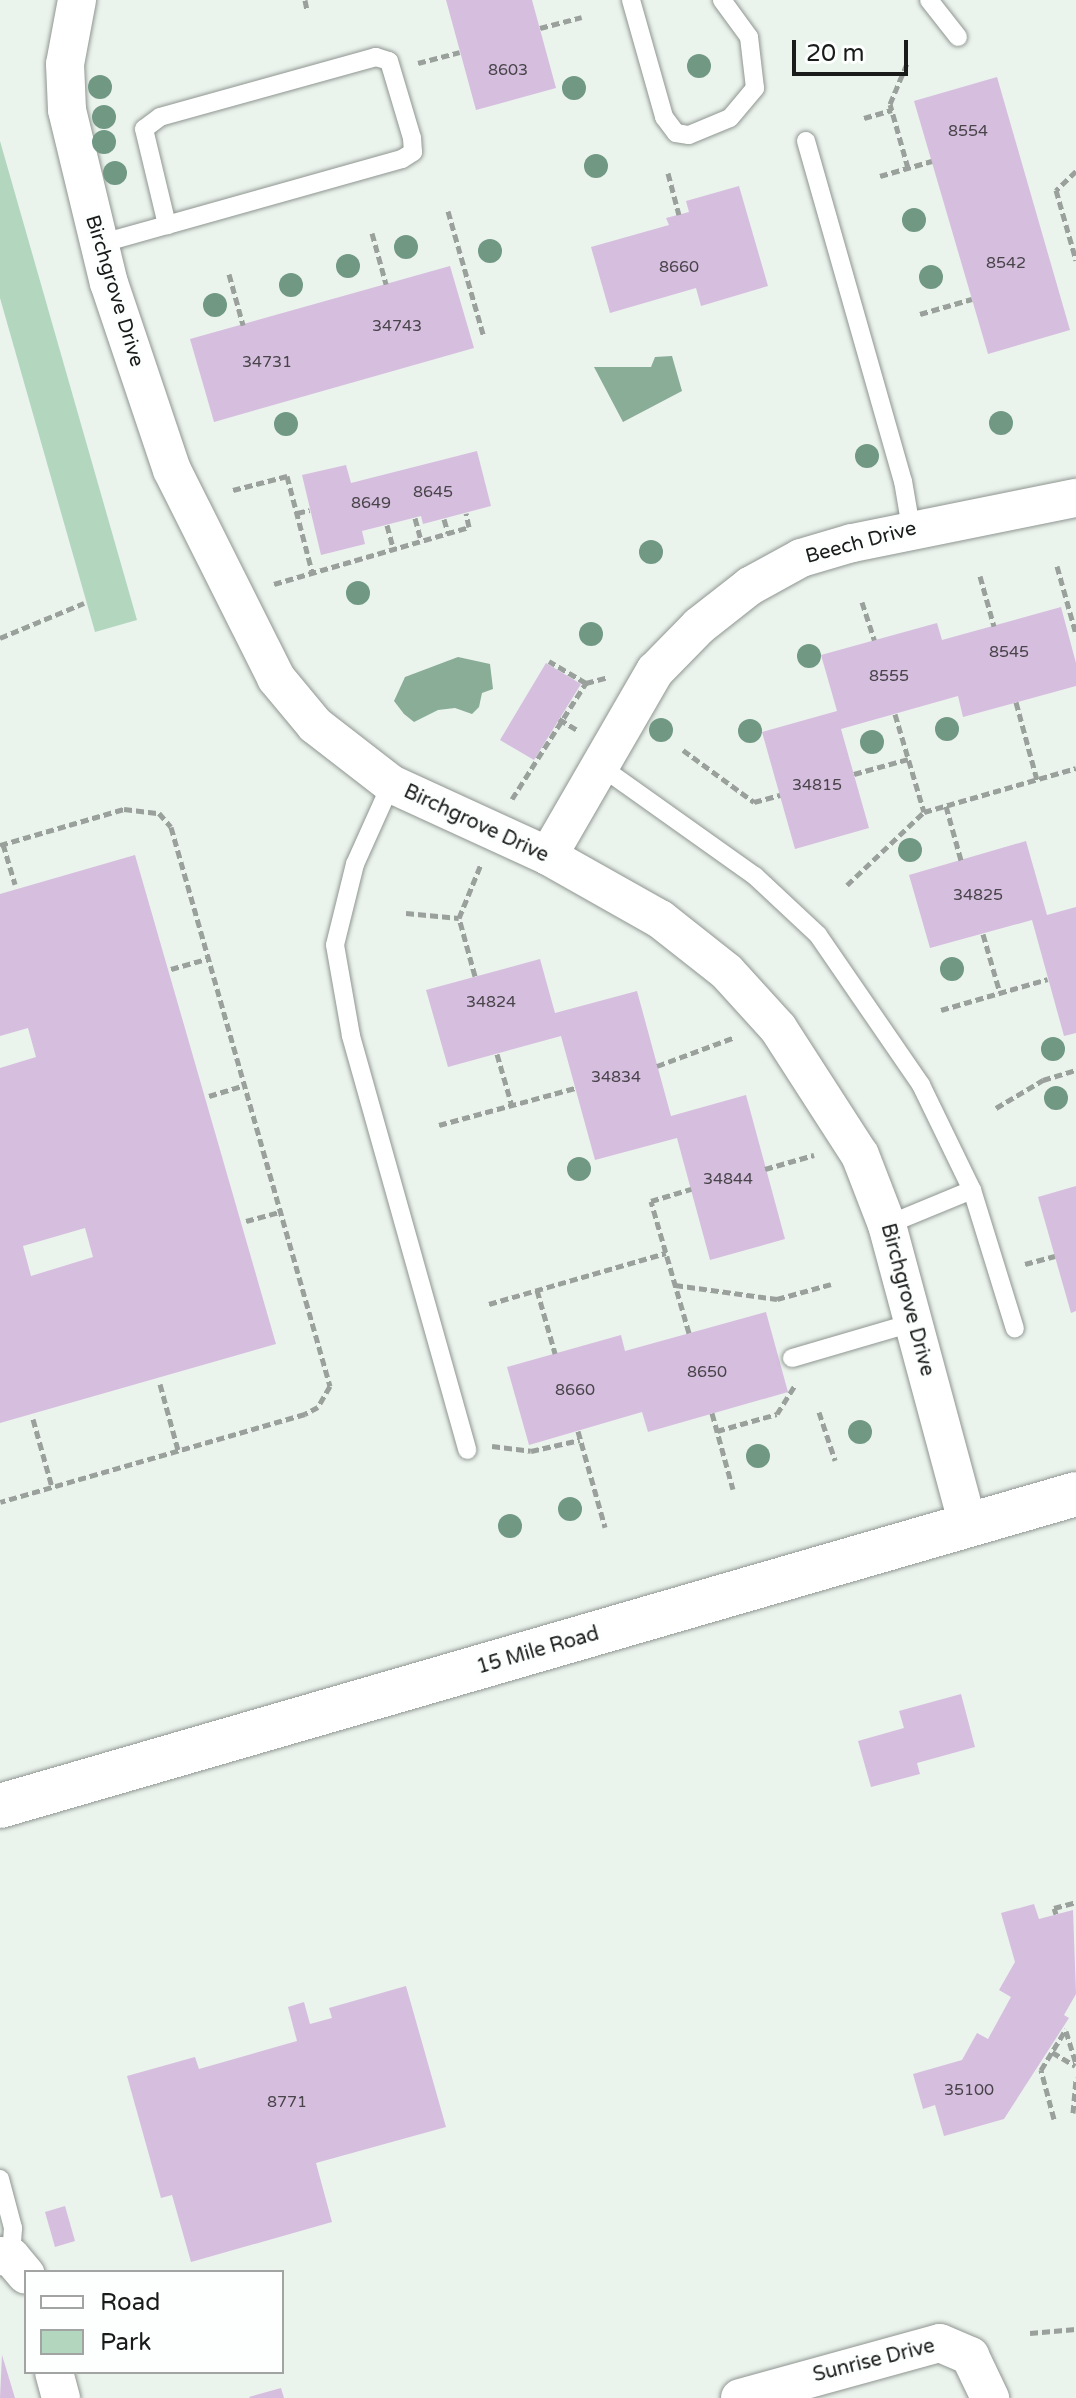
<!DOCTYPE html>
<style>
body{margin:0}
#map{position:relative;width:1076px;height:2398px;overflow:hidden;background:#ebf3ed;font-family:"Varela Round",sans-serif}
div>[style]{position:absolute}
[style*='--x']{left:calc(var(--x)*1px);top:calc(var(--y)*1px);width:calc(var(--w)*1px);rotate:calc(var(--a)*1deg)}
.green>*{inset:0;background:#b3d6bf}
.water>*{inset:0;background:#89ad96}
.building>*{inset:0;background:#d6bedf}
.path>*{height:5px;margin-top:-2.5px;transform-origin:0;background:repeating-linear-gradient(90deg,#9aa09b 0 8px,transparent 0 12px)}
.roads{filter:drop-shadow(0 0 2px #8f9691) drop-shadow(0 0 2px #8f9691)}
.service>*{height:18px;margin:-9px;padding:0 9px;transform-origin:9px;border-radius:9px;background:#fff}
.minor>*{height:38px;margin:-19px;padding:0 19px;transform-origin:19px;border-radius:19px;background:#fff}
.secondary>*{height:44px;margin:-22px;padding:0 22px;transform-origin:22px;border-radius:22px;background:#fff}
.trees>*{width:24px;height:24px;margin:-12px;border-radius:50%;background:#709883}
span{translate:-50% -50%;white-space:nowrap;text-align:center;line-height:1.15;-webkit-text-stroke:8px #fcfffd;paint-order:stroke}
.number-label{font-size:16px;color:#48444a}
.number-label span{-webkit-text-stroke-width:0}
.street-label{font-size:20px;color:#181b19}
.legend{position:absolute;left:24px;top:2270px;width:260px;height:104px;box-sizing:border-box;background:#fcfffd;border:2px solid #a1a4a2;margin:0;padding:10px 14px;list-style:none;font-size:24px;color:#181b19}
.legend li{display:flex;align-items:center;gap:16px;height:40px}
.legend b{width:40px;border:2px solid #a1a4a2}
.scale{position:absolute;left:792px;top:40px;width:116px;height:36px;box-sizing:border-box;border:4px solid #181b19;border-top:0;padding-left:10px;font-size:24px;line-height:28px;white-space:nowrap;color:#181b19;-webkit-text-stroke:6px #fcfffd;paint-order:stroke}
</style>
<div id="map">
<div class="green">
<div style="clip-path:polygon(0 141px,137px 620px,95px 632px,0 298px)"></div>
</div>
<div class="water">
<div style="clip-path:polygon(672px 356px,682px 391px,623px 422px,594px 367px,651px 367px,655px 357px)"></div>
<div style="clip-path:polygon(458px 657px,490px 664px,493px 689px,482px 693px,479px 707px,472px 714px,455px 708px,438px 710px,414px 722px,404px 714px,394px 701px,405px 677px)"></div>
</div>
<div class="building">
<div style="clip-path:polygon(446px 0,532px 0,556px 88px,476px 110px)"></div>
<div style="clip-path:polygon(997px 77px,1070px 330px,988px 354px,914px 101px)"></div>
<div style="clip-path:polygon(739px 186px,768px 286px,701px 306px,696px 288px,610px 313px,591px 247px,669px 225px,666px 218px,689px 212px,686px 201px)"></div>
<div style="clip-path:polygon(450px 266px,474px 348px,214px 422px,190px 339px)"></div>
<div style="clip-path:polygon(477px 451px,491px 506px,423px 524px,421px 516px,362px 531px,365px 544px,321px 555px,302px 475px,346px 465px,351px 483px)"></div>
<div style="clip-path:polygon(1061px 607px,1076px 663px,1076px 686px,963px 717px,958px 696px,841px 729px,869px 828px,795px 849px,762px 732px,837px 711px,821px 655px,937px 623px,942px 640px)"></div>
<div style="clip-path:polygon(546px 663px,581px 684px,534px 760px,500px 740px)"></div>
<div style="clip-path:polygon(1026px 841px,1047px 915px,1076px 907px,1076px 1033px,1064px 1036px,1032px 920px,930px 948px,909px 875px)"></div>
<div style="clip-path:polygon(evenodd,135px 855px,276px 1344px,0 1423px,0 1068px,36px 1057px,28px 1028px,0 1036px,0 894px,135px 855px,85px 1228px,93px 1257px,31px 1276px,23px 1246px,85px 1228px)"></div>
<div style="clip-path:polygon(540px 959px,555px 1013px,637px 991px,671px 1116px,746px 1095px,785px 1239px,710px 1260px,677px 1138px,595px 1160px,561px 1036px,448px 1067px,426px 990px)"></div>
<div style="clip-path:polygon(1076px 1186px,1076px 1311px,1071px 1313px,1038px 1197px)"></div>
<div style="clip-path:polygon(766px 1312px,788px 1392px,648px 1432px,642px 1412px,529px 1445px,507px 1367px,621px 1335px,625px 1351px)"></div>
<div style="clip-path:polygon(961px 1694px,975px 1747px,917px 1763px,920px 1774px,871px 1787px,858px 1741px,904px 1728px,899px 1711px)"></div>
<div style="clip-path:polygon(1034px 1904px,1039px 1919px,1073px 1910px,1076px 1994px,1064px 2015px,1069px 2018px,1004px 2119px,944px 2136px,935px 2105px,923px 2109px,913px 2074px,962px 2060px,977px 2033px,988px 2039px,1011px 1997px,999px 1990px,1015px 1962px,1001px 1913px)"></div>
<div style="clip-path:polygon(406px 1986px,446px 2127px,316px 2163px,332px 2222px,191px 2262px,172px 2195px,161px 2198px,127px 2076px,195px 2057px,199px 2069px,297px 2041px,288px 2007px,304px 2002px,310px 2024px,332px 2018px,329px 2008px)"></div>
<div style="clip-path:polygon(65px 2206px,75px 2241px,55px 2247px,45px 2212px)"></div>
<div style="clip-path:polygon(2px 2355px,15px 2398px,0 2398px)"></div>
<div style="clip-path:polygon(281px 2388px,284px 2398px,250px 2398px,249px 2397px)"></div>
</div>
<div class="path">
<div style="--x:305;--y:0;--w:10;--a:79"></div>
<div style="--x:540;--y:28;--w:43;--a:-14.7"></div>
<div style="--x:418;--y:63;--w:43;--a:-14.7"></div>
<div style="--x:864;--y:118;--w:29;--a:-16"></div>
<div style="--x:908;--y:168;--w:66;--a:-105.7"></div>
<div style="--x:890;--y:104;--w:47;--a:-67.3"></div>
<div style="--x:1076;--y:171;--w:28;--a:136"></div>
<div style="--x:1056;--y:190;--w:73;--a:74.1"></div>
<div style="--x:668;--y:173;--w:43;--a:75.3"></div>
<div style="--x:880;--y:176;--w:54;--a:-16.1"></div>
<div style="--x:448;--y:211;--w:131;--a:74.1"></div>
<div style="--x:372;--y:233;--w:53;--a:74.6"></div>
<div style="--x:229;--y:274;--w:53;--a:74.6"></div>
<div style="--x:920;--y:314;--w:54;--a:-16.1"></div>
<div style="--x:233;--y:490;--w:56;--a:-14.5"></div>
<div style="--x:287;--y:476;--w:98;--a:75.3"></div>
<div style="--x:297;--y:513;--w:13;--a:-13"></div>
<div style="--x:415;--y:518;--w:24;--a:75"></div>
<div style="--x:444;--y:519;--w:15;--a:74"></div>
<div style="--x:387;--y:525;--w:24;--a:75"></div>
<div style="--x:1057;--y:566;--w:71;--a:74.4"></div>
<div style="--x:980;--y:576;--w:52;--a:74.4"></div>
<div style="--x:274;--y:584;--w:203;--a:-16.3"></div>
<div style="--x:469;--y:527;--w:14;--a:-102"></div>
<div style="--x:862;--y:602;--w:40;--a:72"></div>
<div style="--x:0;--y:638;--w:91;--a:-22.6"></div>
<div style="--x:586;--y:683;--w:23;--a:-15"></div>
<div style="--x:1016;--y:702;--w:81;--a:74.9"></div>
<div style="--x:895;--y:714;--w:102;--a:73.5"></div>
<div style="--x:559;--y:719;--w:23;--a:31"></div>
<div style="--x:683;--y:750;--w:88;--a:36.2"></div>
<div style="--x:754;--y:802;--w:27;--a:-15"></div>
<div style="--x:854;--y:774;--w:56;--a:-15.5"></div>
<div style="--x:512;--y:799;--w:138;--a:-57.5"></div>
<div style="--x:586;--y:683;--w:43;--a:-149.3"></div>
<div style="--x:946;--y:806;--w:56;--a:74.5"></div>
<div style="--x:3;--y:844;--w:42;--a:73.3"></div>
<div style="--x:0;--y:845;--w:129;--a:-16.2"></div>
<div style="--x:124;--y:809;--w:35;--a:7"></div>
<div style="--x:159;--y:813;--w:18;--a:49"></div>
<div style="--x:171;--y:827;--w:581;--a:74.12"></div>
<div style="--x:330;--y:1386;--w:24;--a:120"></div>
<div style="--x:318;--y:1407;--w:15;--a:152"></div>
<div style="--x:305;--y:1414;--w:317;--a:163.9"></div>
<div style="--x:847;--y:885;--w:106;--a:-43.5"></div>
<div style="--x:924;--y:812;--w:158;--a:-16.1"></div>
<div style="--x:406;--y:913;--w:53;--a:5.4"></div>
<div style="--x:983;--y:934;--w:61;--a:73.9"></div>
<div style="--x:171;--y:969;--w:41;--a:-15.8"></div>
<div style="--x:475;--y:976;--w:60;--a:-105.4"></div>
<div style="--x:459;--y:918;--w:58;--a:-67.8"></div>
<div style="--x:941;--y:1010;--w:111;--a:-16.2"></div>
<div style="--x:497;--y:1054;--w:54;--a:73.9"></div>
<div style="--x:657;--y:1066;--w:83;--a:-20.4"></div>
<div style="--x:209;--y:1096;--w:39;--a:-17"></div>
<div style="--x:996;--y:1108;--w:55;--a:-30.8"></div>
<div style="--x:1043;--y:1080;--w:34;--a:-17"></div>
<div style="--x:439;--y:1125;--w:141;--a:-15.2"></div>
<div style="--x:765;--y:1169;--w:51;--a:-15.9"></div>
<div style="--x:246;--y:1221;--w:38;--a:-15"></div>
<div style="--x:1025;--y:1264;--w:31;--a:-15"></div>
<div style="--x:675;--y:1285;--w:103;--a:7.8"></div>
<div style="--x:777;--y:1299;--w:56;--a:-15.5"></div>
<div style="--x:537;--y:1290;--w:66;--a:74.1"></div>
<div style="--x:489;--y:1304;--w:184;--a:-16.1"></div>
<div style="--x:689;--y:1333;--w:137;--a:-106.1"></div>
<div style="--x:651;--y:1201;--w:42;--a:-16.7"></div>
<div style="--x:160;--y:1384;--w:68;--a:74.7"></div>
<div style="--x:819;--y:1412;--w:51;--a:71.6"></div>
<div style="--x:712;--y:1413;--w:79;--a:74.6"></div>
<div style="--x:33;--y:1419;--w:71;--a:74.4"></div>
<div style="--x:578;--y:1431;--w:100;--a:74.3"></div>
<div style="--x:717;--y:1431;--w:62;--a:-15.8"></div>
<div style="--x:777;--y:1414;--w:34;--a:-58"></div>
<div style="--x:492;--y:1446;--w:39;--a:7"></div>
<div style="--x:531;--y:1451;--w:50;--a:-12.7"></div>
<div style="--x:1056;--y:1914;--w:6;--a:-108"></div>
<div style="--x:1054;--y:1908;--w:23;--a:-15"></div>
<div style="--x:1066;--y:2031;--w:34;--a:73"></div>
<div style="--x:1052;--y:2052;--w:27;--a:31"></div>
<div style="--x:1073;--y:2113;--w:36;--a:-85"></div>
<div style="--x:1054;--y:2119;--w:51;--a:-104.9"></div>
<div style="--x:1041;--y:2070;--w:48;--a:-58.6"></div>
<div style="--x:1030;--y:2333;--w:46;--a:-5"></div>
</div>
<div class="roads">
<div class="service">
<div style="--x:631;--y:0;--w:122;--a:74.2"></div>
<div style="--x:664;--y:117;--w:20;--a:53"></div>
<div style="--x:676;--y:133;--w:13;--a:9"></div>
<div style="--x:689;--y:135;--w:44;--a:-22.5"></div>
<div style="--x:730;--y:118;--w:39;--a:-50"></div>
<div style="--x:755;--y:88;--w:51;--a:-96.7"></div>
<div style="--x:749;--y:37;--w:46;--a:-126.1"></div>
<div style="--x:929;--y:0;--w:47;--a:51.9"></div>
<div style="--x:806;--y:141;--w:354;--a:74.1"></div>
<div style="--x:903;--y:481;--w:48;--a:80.3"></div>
<div style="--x:99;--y:244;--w:71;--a:-15.6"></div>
<div style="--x:167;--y:225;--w:244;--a:-15.7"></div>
<div style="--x:402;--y:159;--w:13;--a:-32"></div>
<div style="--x:413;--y:152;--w:14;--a:-94"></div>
<div style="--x:412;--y:138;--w:80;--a:-106.6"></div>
<div style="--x:389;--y:61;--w:14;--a:-163"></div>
<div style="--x:376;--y:57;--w:224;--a:164.5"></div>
<div style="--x:160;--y:117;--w:20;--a:143"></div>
<div style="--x:144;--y:129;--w:99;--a:76.5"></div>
<div style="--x:600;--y:766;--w:190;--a:35.4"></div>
<div style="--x:755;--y:876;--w:86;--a:43.1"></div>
<div style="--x:818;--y:935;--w:182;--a:55.5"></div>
<div style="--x:921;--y:1085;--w:117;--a:64.1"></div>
<div style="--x:972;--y:1190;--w:145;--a:72.8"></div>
<div style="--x:391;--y:784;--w:88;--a:114.2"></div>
<div style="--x:355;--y:864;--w:83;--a:103.9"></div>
<div style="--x:335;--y:945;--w:92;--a:80"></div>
<div style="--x:351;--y:1036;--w:430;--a:74.3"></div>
<div style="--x:887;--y:1225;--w:92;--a:-22.4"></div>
<div style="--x:792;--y:1358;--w:128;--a:-16.3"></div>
<div style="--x:0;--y:2179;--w:51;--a:75.1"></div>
<div style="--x:13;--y:2228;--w:29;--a:94"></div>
</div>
<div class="minor">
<div style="--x:77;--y:0;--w:65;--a:100.6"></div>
<div style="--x:65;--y:64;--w:46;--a:87.5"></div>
<div style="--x:67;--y:110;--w:178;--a:76.4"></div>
<div style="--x:109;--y:283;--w:197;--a:71.4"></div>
<div style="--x:172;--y:470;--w:233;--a:63.4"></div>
<div style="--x:276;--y:678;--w:61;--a:50.3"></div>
<div style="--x:315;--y:725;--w:96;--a:37.8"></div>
<div style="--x:391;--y:784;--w:173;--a:24.6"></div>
<div style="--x:548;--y:856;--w:129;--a:29.4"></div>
<div style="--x:660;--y:919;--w:85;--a:38.3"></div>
<div style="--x:727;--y:972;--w:76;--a:47.7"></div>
<div style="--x:778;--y:1028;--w:151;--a:57.2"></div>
<div style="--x:860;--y:1155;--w:75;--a:68.9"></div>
<div style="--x:887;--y:1225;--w:311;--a:74.9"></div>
<div style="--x:548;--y:856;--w:214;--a:-60"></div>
<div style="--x:655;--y:671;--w:63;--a:-45.6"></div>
<div style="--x:699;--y:626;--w:65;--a:-38.1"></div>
<div style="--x:750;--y:586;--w:58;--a:-28.8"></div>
<div style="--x:801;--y:558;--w:53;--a:-16.4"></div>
<div style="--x:852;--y:543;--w:228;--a:-11.4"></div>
<div style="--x:0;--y:2256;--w:11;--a:5"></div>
<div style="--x:11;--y:2257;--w:23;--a:50"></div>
<div style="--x:54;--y:2372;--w:27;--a:75"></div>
<div style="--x:740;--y:2398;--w:207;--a:-15.4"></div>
<div style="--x:940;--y:2343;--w:33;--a:23"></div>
<div style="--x:970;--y:2356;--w:47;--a:64.5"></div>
</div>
<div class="secondary">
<div style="--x:0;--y:1806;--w:1120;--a:-16.17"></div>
</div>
</div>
<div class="trees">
<div style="left:699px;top:66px"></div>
<div style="left:100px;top:87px"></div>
<div style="left:574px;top:88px"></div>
<div style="left:104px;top:117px"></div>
<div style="left:104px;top:142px"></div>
<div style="left:596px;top:166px"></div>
<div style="left:115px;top:173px"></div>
<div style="left:914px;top:220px"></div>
<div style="left:406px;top:247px"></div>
<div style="left:490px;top:251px"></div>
<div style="left:348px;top:266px"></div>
<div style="left:931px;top:277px"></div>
<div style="left:291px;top:285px"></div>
<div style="left:215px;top:305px"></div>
<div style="left:1001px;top:423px"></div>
<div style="left:286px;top:424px"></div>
<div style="left:867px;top:456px"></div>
<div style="left:651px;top:552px"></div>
<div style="left:358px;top:593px"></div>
<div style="left:591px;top:634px"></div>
<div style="left:809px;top:656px"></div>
<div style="left:947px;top:729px"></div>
<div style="left:661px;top:730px"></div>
<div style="left:750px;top:731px"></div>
<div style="left:872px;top:742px"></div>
<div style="left:910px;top:850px"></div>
<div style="left:952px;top:969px"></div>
<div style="left:1053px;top:1049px"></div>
<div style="left:1056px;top:1098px"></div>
<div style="left:579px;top:1169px"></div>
<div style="left:860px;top:1432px"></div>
<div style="left:758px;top:1456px"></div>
<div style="left:570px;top:1509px"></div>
<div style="left:510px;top:1526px"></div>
</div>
<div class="number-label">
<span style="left:508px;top:70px">8603</span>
<span style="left:968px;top:131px">8554</span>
<span style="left:1006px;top:263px">8542</span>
<span style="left:679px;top:267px">8660</span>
<span style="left:397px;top:326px">34743</span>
<span style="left:267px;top:362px">34731</span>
<span style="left:433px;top:492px">8645</span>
<span style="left:371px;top:503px">8649</span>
<span style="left:1009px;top:652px">8545</span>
<span style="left:889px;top:676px">8555</span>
<span style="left:817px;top:785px">34815</span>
<span style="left:978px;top:895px">34825</span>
<span style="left:491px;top:1002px">34824</span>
<span style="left:616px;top:1077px">34834</span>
<span style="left:728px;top:1179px">34844</span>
<span style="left:707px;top:1372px">8650</span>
<span style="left:575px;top:1390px">8660</span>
<span style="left:969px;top:2090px">35100</span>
<span style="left:287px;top:2102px">8771</span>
</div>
<div class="street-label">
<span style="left:114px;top:291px;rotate:73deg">Birchgrove Drive</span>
<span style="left:861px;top:543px;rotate:-15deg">Beech Drive</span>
<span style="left:476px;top:824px;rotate:25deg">Birchgrove Drive</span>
<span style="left:907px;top:1300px;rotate:75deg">Birchgrove Drive</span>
<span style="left:538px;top:1651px;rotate:-16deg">15 Mile Road</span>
<span style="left:874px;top:2361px;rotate:-14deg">Sunrise Drive</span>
</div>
<ul class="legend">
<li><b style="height:10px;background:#fff"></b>Road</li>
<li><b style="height:22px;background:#b3d6bf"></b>Park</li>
</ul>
<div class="scale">20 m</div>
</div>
